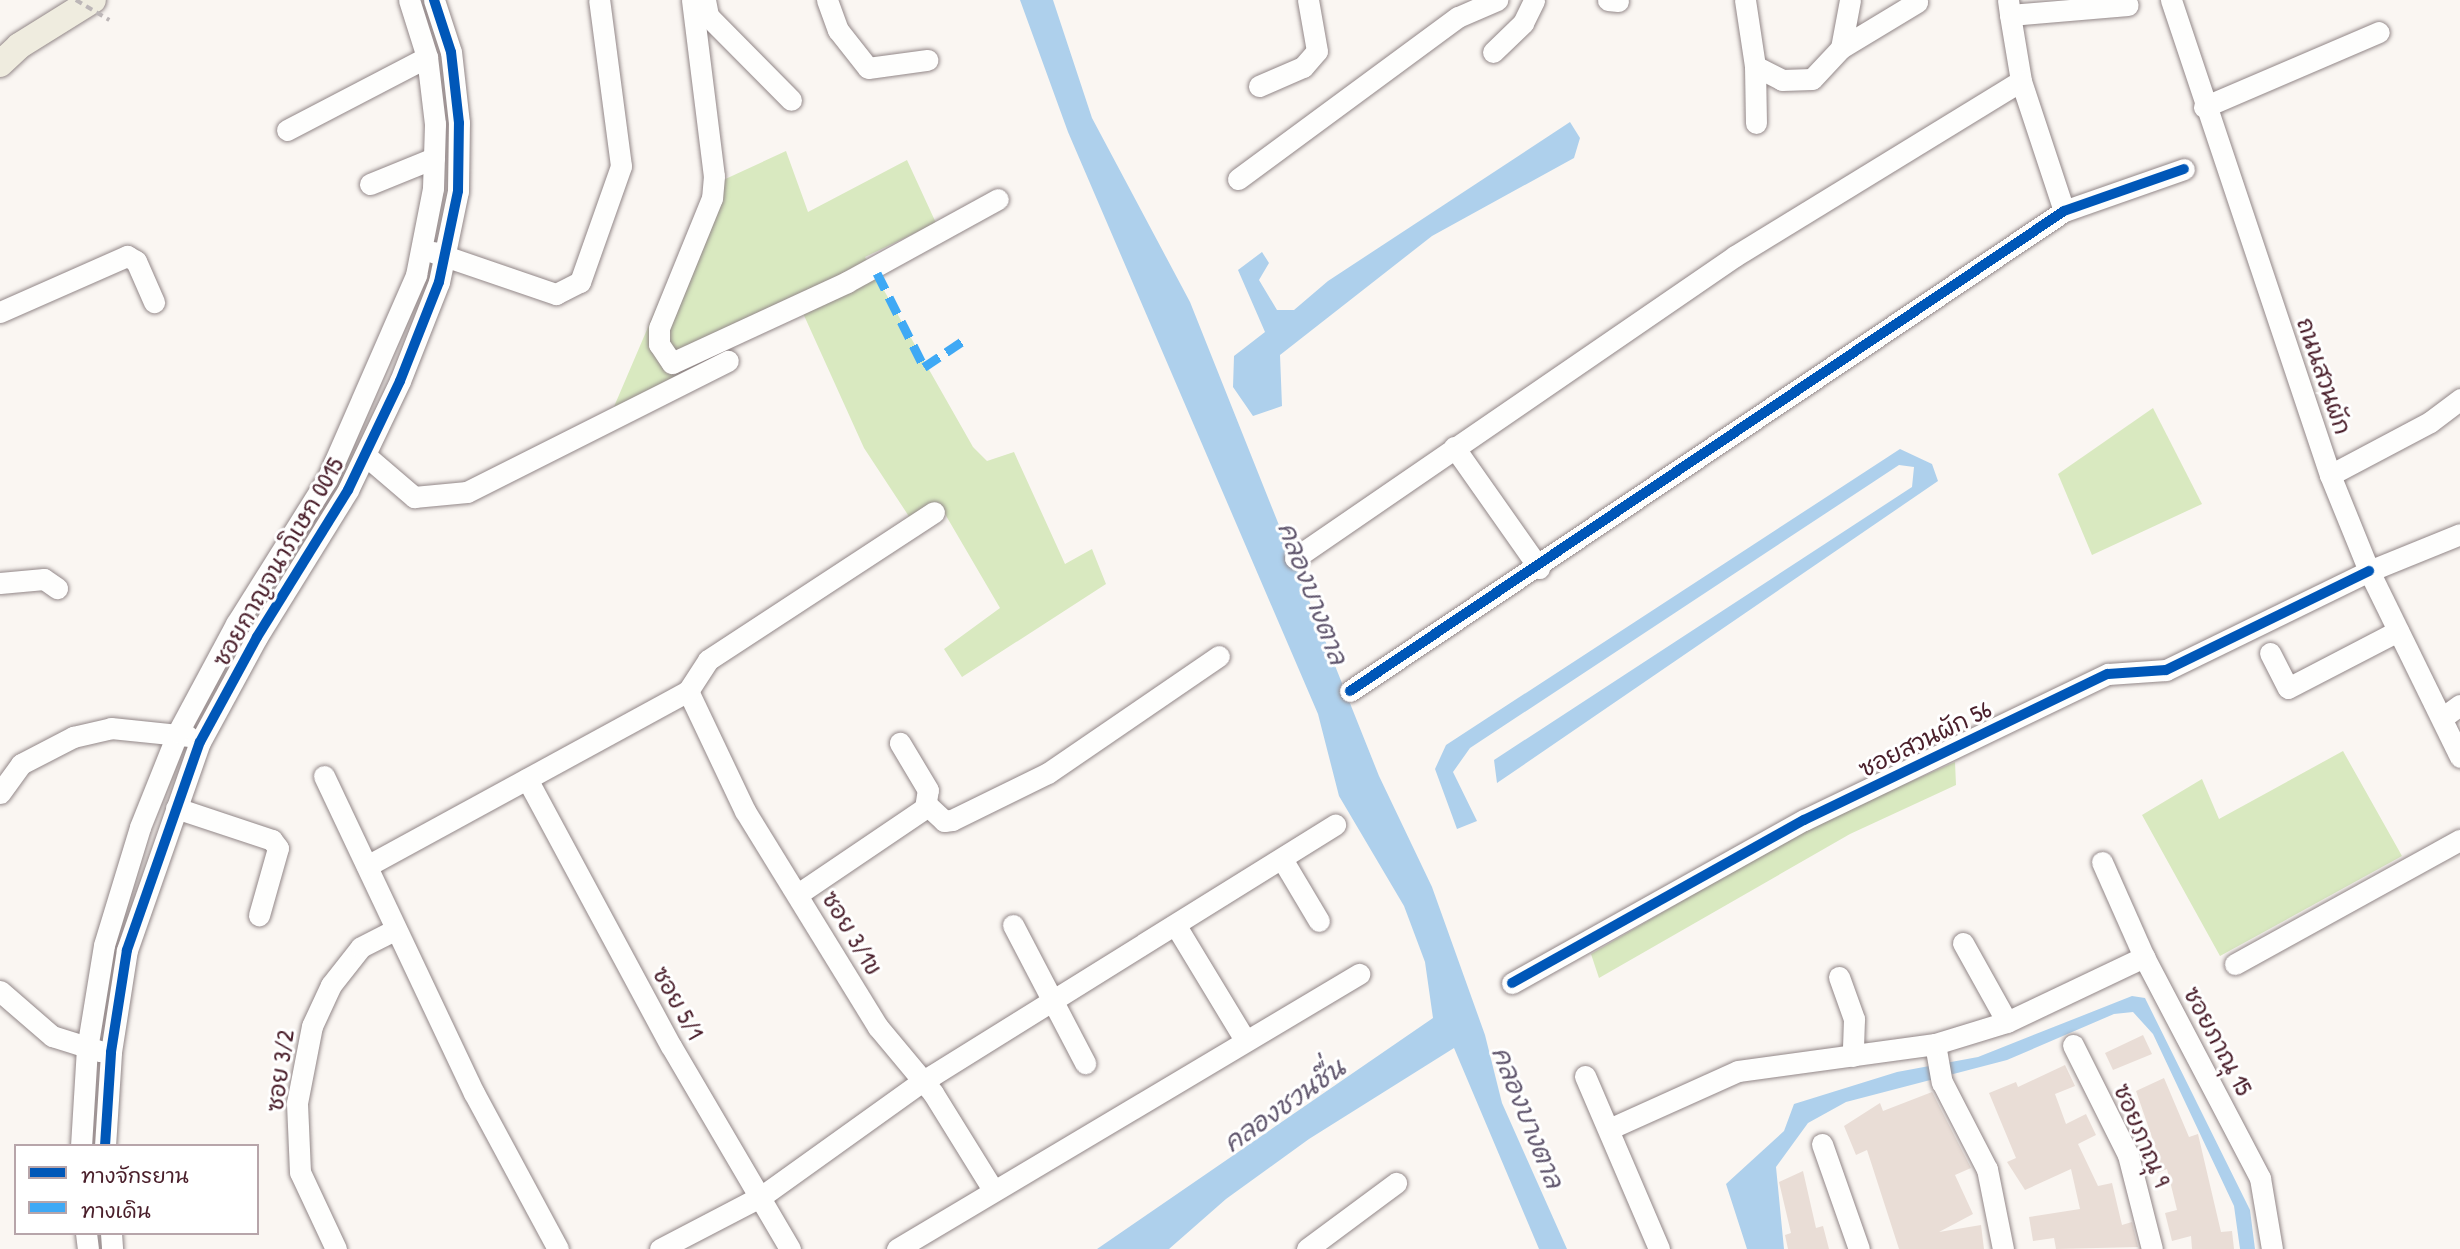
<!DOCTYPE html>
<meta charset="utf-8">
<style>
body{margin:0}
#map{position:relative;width:2460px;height:1249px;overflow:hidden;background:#faf6f2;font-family:"Patrick Hand","Playpen Sans Thai",sans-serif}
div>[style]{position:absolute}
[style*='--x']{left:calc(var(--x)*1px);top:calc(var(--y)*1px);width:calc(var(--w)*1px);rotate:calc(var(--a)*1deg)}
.green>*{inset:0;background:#d9e9c0}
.water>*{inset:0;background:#aed0ec}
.building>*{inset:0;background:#e9ddd6}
.roads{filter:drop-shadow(0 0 2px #928788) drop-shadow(0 0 2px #928788)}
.minor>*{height:21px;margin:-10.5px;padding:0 10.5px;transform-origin:10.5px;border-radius:10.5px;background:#fefefd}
.major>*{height:26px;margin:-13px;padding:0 13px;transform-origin:13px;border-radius:13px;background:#efecdf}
.path-bridge>*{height:3.5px;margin-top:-1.75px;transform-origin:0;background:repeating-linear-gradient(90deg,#bcb6b7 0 7px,transparent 0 12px)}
.quiet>*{height:9px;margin-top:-4.5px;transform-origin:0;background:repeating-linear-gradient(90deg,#3fa9f5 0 18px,transparent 0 27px)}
.cycleway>*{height:10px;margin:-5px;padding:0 5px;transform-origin:5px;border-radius:5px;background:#0057b8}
span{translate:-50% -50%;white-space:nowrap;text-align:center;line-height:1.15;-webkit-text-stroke:6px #fff;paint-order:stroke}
.street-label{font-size:24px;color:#4a1f2b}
.water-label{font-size:26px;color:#61576e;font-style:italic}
.legend{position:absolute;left:14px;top:1144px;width:245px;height:91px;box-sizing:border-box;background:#fff;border:2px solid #b7a5aa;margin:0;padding:9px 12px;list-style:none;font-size:21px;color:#4a1f2b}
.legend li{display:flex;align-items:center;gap:14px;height:35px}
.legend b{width:35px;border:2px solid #b7a5aa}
</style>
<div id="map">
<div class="green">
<div style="clip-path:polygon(786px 151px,808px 212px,907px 160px,936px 223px,865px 257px,973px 447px,987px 461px,1014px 452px,1065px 564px,1092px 549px,1106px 584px,962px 677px,944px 649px,1000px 608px,938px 502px,910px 518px,864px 448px,802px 311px,613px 409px,708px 187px)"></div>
<div style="clip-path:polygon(2153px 408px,2202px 504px,2092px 555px,2058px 474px)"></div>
<div style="clip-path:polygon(2343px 751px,2402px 856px,2220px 956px,2142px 815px,2202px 779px,2219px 819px)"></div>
<div style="clip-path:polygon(1955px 762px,1956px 785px,1850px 834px,1599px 978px,1591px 954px,1812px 825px)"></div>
</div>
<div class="water">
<div style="clip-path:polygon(1020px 0,1053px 0,1092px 118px,1190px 302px,1379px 776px,1432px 887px,1485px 1035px,1502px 1103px,1567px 1249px,1539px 1249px,1454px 1048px,1309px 1139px,1226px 1199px,1169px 1249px,1097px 1249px,1433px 1018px,1425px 962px,1404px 906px,1339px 796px,1318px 714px,1068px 132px)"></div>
<div style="clip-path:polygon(1570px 122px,1580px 138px,1574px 158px,1432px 236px,1280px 355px,1282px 406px,1253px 416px,1233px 387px,1234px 356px,1265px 332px,1238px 270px,1262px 252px,1269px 263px,1259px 280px,1277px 310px,1294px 310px,1328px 281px)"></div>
<div style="clip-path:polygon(1900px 449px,1932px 464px,1938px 481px,1497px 783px,1494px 760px,1912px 487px,1914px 467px,1899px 465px,1470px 748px,1453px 772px,1477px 821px,1457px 829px,1435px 769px,1446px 745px)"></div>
<div style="clip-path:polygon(2132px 996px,2145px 998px,2250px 1210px,2255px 1249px,2240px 1249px,2234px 1206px,2153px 1034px,2133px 1012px,2114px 1014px,2007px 1060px,1846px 1102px,1808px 1123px,1776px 1167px,1784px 1249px,1747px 1249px,1726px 1184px,1784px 1131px,1794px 1104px,1897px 1072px,1978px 1057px)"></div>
</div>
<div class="building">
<div style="clip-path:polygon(2143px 1035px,2152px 1054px,2113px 1070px,2105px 1053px)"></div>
<div style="clip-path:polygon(2065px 1065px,2075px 1086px,2055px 1094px,2066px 1124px,2086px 1114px,2096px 1135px,2078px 1144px,2098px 1186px,2112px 1183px,2122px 1225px,2132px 1222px,2138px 1247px,2056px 1249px,2054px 1238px,2033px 1241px,2029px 1217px,2080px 1209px,2071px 1169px,2025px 1190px,2007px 1162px,2016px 1158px,1989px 1093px,2016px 1082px,2018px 1087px)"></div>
<div style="clip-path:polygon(2164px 1078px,2189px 1137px,2198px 1134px,2221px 1232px,2232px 1231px,2234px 1249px,2192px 1249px,2191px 1236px,2172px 1241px,2165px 1213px,2177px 1210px,2167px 1169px,2152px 1175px,2143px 1155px,2156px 1149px,2136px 1091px)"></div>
<div style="clip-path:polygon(1932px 1092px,1971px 1168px,1955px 1175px,1973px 1214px,1939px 1232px,1981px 1225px,1984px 1249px,1899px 1249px,1867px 1150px,1856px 1155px,1844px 1126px,1880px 1103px,1883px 1111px)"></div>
<div style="clip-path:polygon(1803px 1171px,1816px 1228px,1823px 1226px,1829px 1249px,1788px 1249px,1785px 1235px,1791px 1233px,1779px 1182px)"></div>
</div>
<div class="roads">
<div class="minor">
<div style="--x:692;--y:0;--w:177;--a:82.9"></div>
<div style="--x:714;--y:176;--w:22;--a:95"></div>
<div style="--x:712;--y:198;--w:140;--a:112.2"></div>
<div style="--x:659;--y:328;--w:16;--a:90"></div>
<div style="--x:659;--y:344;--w:23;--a:56"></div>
<div style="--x:672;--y:363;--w:193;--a:-24.8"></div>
<div style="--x:847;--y:282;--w:172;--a:-28.8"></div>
<div style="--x:705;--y:0;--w:16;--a:79"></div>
<div style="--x:708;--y:16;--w:118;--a:45.3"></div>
<div style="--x:827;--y:0;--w:32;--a:70"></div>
<div style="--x:838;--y:30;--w:48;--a:51.7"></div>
<div style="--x:868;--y:68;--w:60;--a:-7.7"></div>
<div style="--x:1608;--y:0;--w:10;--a:6"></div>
<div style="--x:1745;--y:0;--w:67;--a:81.4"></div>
<div style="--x:1755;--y:66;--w:30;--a:27"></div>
<div style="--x:1782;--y:80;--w:30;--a:-2"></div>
<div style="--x:1812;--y:79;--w:42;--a:-46.9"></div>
<div style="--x:1841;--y:48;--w:49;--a:-79.4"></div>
<div style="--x:2008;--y:0;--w:15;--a:82"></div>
<div style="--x:2010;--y:15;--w:118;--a:-4.8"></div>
<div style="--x:2171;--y:0;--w:501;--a:71.49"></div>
<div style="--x:2330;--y:475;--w:104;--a:67.9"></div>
<div style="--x:2369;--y:571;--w:207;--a:63.9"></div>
<div style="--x:2010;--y:15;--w:67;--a:80.5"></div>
<div style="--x:2021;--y:81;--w:137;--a:71.7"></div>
<div style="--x:1841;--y:48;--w:89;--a:-31.2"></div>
<div style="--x:1493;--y:52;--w:42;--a:-44"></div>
<div style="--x:1523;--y:23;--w:25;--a:-64"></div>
<div style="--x:1755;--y:66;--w:57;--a:89"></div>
<div style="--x:1259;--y:86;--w:48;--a:-23.4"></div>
<div style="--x:1303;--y:67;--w:21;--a:-49"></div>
<div style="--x:1317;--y:51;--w:52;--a:-100"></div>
<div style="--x:2204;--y:107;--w:190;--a:-23.2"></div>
<div style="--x:287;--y:130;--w:158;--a:-27.5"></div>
<div style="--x:1238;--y:179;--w:273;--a:-36.4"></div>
<div style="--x:1458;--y:17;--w:43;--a:-23.6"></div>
<div style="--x:370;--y:184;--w:69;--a:-22.1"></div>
<div style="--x:433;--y:252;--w:130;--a:18.9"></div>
<div style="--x:556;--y:294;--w:27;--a:-27"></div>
<div style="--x:580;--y:282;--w:123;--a:-70.5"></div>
<div style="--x:621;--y:166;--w:167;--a:-97.5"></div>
<div style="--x:0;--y:312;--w:139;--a:-23.8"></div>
<div style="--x:127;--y:256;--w:10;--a:29"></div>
<div style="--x:136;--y:261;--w:45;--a:66.3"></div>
<div style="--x:1454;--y:447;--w:148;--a:54.9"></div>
<div style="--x:365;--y:455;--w:65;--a:40.6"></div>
<div style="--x:414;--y:497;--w:53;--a:-5.4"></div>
<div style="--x:467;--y:492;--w:292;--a:-26.7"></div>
<div style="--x:2330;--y:475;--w:113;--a:-27.9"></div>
<div style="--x:2430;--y:422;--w:38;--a:-37"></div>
<div style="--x:1295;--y:558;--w:534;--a:-34.46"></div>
<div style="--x:1735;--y:256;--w:335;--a:-31.5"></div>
<div style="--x:0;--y:583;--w:44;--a:-5.2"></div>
<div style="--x:44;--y:579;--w:16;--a:35"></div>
<div style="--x:2270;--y:653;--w:39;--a:63"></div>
<div style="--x:2288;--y:688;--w:124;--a:-27.4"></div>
<div style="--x:688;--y:691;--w:133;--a:64.6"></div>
<div style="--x:745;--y:811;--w:254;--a:58.4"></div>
<div style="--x:878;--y:1027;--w:86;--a:50.2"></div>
<div style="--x:933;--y:1093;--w:112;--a:58.2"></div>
<div style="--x:1350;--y:691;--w:860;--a:-33.91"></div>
<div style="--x:2064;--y:211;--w:127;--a:-19.3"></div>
<div style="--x:2442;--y:718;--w:22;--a:-36"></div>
<div style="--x:324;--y:776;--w:351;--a:64.7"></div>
<div style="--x:474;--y:1093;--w:177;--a:61.7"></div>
<div style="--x:527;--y:779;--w:303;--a:61.7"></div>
<div style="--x:671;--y:1046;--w:235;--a:59.6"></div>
<div style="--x:0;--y:793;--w:36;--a:-54"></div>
<div style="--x:21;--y:764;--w:59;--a:-27.4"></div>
<div style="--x:73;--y:737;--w:39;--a:-13"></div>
<div style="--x:111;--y:728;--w:77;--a:5.9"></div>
<div style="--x:926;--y:804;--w:25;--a:43"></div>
<div style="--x:944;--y:821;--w:8;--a:-7"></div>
<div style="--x:952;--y:820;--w:107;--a:-26.1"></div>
<div style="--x:1048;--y:773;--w:207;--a:-34.4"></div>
<div style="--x:176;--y:808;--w:101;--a:18.4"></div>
<div style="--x:272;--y:840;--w:10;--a:53"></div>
<div style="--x:278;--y:848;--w:70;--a:105.8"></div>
<div style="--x:1282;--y:859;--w:72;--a:59.2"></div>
<div style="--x:2102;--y:862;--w:104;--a:66.1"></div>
<div style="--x:2144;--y:957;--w:250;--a:62.3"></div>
<div style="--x:2260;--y:1178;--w:72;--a:80.4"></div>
<div style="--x:367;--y:866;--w:366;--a:-28.6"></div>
<div style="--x:688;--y:691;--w:37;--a:-57"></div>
<div style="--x:708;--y:660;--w:270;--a:-33.2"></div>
<div style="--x:798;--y:894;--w:153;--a:-34.1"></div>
<div style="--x:925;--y:808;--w:18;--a:-81"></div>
<div style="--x:928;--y:790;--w:55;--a:-120.8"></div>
<div style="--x:1013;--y:925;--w:156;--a:62.4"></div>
<div style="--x:1176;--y:926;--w:133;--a:58.8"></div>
<div style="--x:1963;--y:943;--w:90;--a:60.9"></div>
<div style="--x:2235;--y:964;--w:257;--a:-28.9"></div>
<div style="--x:1839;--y:977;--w:45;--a:70.3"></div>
<div style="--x:1854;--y:1019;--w:37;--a:92"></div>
<div style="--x:1512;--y:983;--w:334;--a:-29.2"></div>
<div style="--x:1804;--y:820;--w:337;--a:-25.7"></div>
<div style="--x:2108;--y:674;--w:58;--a:-3.9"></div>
<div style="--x:2166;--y:670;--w:226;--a:-26"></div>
<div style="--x:2369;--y:571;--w:98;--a:-22.1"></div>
<div style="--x:0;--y:991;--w:69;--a:40.9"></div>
<div style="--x:52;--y:1036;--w:50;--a:17.4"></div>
<div style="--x:1935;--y:1044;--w:39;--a:80"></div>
<div style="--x:1942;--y:1082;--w:98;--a:62.7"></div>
<div style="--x:1987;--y:1169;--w:82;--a:78.7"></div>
<div style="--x:2073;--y:1045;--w:123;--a:63.4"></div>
<div style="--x:2128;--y:1155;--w:97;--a:75.7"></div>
<div style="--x:1585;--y:1076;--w:188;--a:66.8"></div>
<div style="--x:1609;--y:1129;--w:141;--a:-24.2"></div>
<div style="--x:1738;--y:1071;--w:199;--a:-7.8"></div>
<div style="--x:1935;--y:1044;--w:75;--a:-17"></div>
<div style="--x:2007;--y:1022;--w:152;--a:-25.4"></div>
<div style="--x:1822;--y:1144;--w:111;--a:70.6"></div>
<div style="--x:81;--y:1146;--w:97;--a:-86.5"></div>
<div style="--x:87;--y:1049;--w:105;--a:-80.7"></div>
<div style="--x:104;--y:945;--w:123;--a:-73"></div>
<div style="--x:140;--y:827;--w:102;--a:-68.2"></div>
<div style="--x:178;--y:732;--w:123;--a:-61.8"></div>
<div style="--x:236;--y:624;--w:171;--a:-57.9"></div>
<div style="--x:327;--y:479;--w:223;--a:-66.4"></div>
<div style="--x:416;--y:275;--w:89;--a:-78.9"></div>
<div style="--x:433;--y:188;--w:64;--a:-88.2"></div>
<div style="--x:435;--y:124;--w:67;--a:-96.8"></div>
<div style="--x:427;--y:57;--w:60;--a:-107.5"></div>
<div style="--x:105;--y:1146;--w:94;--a:-86.3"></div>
<div style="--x:111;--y:1052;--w:103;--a:-81.1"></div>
<div style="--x:127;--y:950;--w:220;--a:-70.7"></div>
<div style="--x:200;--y:742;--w:119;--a:-61.5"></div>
<div style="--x:257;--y:637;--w:173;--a:-58.2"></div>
<div style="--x:348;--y:490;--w:121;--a:-64.5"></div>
<div style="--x:400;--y:381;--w:106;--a:-68.5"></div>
<div style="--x:439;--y:282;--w:93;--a:-78.2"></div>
<div style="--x:458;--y:191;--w:68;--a:-89.2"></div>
<div style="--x:459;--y:123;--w:71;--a:-96.4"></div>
<div style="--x:451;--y:52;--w:55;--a:-108.1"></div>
<div style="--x:86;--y:1233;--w:16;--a:83"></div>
<div style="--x:111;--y:1233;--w:16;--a:86"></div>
<div style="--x:336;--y:1249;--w:85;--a:-115.1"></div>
<div style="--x:300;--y:1172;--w:69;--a:-92.5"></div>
<div style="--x:297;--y:1103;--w:78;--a:-79"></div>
<div style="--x:312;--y:1026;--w:45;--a:-65.1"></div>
<div style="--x:331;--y:985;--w:48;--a:-51.7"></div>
<div style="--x:361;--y:947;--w:39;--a:-27"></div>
<div style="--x:660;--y:1249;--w:115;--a:-27.5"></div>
<div style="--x:762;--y:1196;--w:194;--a:-35.6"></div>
<div style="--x:920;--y:1083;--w:489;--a:-31.9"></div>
<div style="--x:897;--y:1249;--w:538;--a:-30.76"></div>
<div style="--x:1307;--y:1249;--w:111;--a:-36.6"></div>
</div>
<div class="major">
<div style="--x:0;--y:64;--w:26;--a:-43"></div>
<div style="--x:19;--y:46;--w:87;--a:-31.9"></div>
</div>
</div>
<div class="path-bridge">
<div style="--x:76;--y:0;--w:39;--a:31"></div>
</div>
<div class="quiet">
<div style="--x:877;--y:273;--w:105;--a:63.4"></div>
<div style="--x:924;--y:367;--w:48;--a:-34"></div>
</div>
<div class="cycleway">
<div style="--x:1350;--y:691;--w:860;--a:-33.91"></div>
<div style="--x:2064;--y:211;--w:127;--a:-19.3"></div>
<div style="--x:1512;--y:983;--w:334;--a:-29.2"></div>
<div style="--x:1804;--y:820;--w:337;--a:-25.7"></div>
<div style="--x:2108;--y:674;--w:58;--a:-3.9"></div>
<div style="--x:2166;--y:670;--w:226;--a:-26"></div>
<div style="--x:105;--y:1146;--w:94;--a:-86.3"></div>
<div style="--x:111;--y:1052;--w:103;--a:-81.1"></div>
<div style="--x:127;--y:950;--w:220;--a:-70.7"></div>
<div style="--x:200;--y:742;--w:119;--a:-61.5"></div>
<div style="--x:257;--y:637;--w:173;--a:-58.2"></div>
<div style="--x:348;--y:490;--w:121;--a:-64.5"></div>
<div style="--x:400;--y:381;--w:106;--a:-68.5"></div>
<div style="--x:439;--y:282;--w:93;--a:-78.2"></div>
<div style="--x:458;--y:191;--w:68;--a:-89.2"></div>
<div style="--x:459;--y:123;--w:71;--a:-96.4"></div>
<div style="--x:451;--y:52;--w:55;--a:-108.1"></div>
</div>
<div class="street-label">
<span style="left:2324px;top:376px;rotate:71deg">ถนนสวนผัก</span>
<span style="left:278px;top:562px;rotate:-60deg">ซอยกาญจนาภิเษก 0015</span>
<span style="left:1925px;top:739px;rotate:-26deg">ซอยสวนผัก 56</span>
<span style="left:852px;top:933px;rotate:59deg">ซอย 3/1ข</span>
<span style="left:678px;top:1003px;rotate:61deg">ซอย 5/1</span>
<span style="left:2218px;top:1041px;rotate:62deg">ซอยภาณุ 15</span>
<span style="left:280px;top:1071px;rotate:-82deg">ซอย 3/2</span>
<span style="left:2142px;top:1135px;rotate:67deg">ซอยภาณุ 9</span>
</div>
<div class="water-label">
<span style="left:1313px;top:593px;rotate:69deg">คลองบางตาล</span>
<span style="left:1284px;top:1105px;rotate:-35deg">คลองชวนชื่น</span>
<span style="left:1528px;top:1117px;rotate:68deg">คลองบางตาล</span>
</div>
<ul class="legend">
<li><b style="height:9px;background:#0057b8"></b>ทางจักรยาน</li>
<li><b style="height:9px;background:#3fa9f5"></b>ทางเดิน</li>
</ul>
</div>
